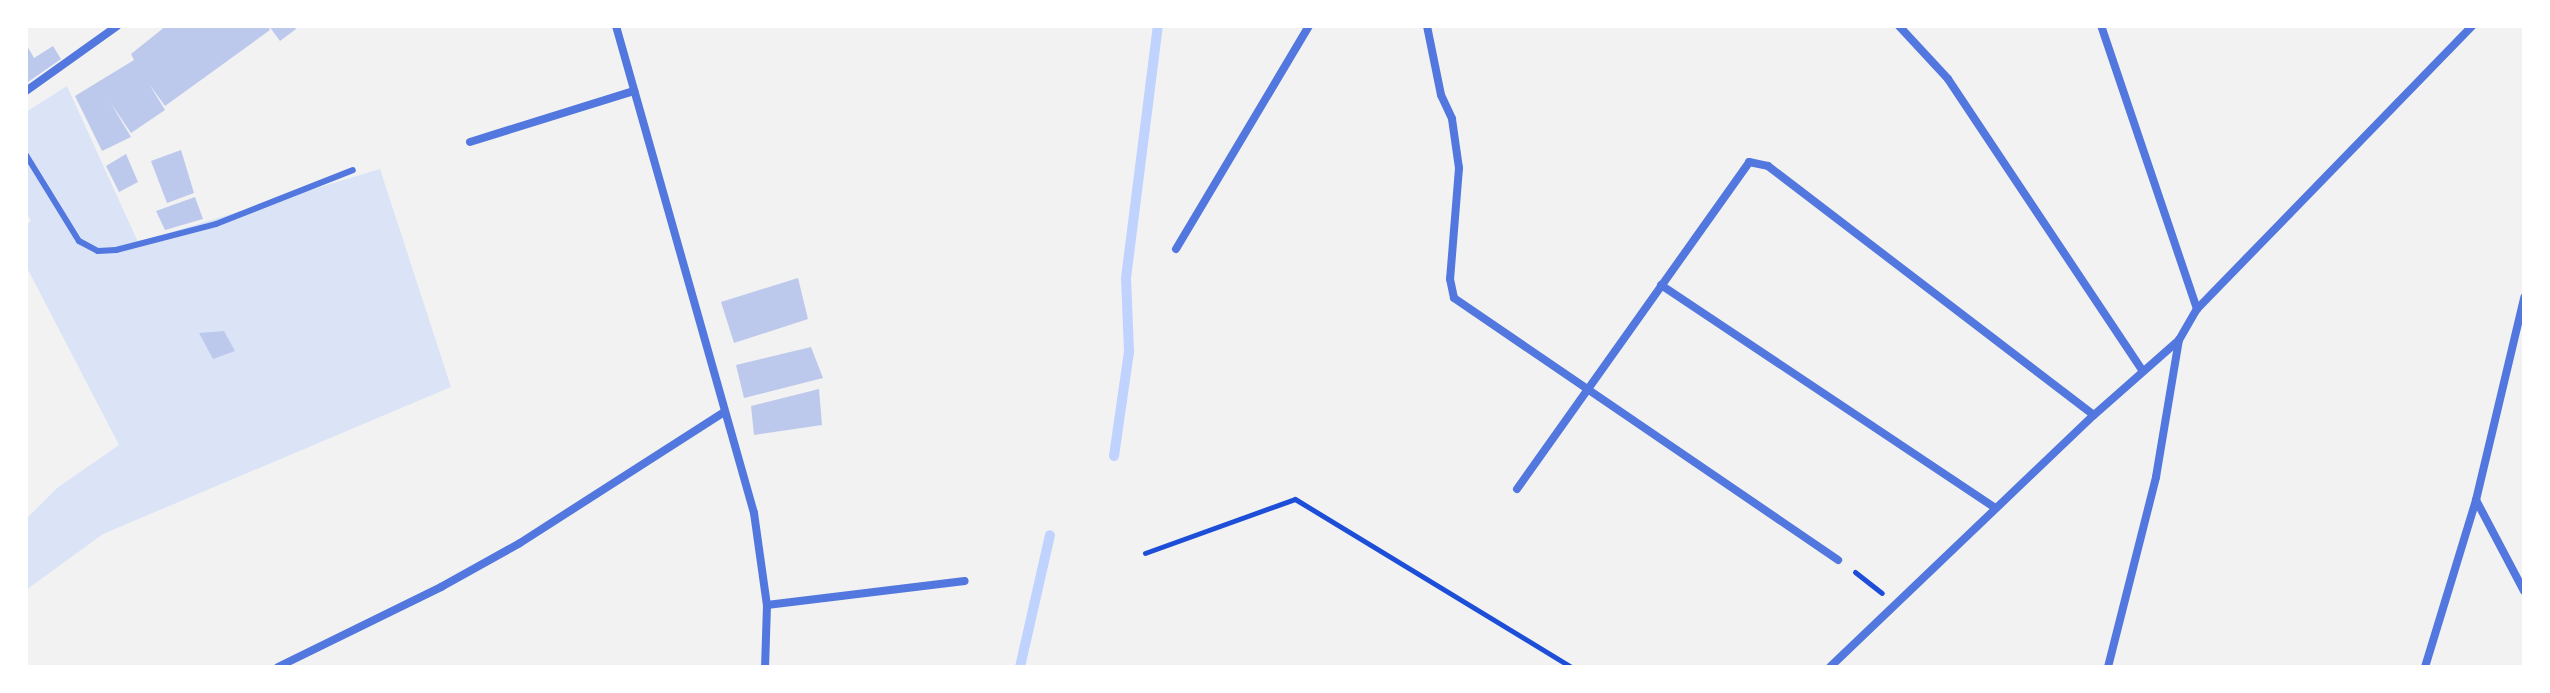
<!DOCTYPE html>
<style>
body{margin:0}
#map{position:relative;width:2550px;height:693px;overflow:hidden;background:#f2f2f2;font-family:Literata,serif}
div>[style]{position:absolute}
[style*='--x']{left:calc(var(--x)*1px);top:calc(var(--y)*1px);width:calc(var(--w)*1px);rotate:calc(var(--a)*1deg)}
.green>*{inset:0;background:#dbe4f7}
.stream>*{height:10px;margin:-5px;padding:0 5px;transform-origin:5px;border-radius:5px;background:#bfd3fe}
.building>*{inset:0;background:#bdc9ec}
.path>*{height:5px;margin:-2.5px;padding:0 2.5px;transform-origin:2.5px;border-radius:2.5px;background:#1d4ed8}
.service>*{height:6px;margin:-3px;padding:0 3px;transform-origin:3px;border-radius:3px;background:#5277de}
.minor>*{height:8px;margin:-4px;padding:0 4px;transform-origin:4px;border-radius:4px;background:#5277de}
span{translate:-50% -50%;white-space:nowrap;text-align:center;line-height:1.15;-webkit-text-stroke:8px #fff;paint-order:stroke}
.frame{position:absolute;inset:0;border:28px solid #fff;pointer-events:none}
</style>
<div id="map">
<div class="green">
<div style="clip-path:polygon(67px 86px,138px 242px,380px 169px,451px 387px,103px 534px,26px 590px,26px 519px,57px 488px,119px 445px,26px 266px,26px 225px,31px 221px,26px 212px,26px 112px)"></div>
</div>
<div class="stream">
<div style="--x:1114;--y:456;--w:105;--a:-81.8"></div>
<div style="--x:1129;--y:352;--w:74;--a:-92.3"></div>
<div style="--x:1126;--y:278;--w:254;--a:-82.8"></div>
<div style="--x:1020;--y:667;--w:135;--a:-77.2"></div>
</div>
<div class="building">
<div style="clip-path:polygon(166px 26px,268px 26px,270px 30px,165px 106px,149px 84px,165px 110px,131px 133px,110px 102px,131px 137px,102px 151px,75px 96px,134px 60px,131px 54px)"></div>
<div style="clip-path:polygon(269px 26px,295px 26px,296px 29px,280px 41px)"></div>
<div style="clip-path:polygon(26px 44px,34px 58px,53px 46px,61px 59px,28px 82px)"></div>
<div style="clip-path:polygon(181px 150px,194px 193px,167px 203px,151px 161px)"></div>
<div style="clip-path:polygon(126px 154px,138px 182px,119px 192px,106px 166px)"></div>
<div style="clip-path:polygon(195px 197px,203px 219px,165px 230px,156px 211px)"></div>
<div style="clip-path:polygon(798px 278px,808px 319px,734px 343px,721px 302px)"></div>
<div style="clip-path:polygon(224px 331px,235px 351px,213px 359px,199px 333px)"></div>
<div style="clip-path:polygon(811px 347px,823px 378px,744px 398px,736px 365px)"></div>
<div style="clip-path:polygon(819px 389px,822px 425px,754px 435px,751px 406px)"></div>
</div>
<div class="path">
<div style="--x:1145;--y:553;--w:159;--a:-19.8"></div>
<div style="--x:1295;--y:499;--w:323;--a:31.3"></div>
<div style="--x:1855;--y:572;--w:34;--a:38"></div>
</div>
<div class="service">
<div style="--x:26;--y:155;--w:101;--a:58.4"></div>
<div style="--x:79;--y:241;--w:21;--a:28"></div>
<div style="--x:98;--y:251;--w:18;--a:-3"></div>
<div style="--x:116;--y:250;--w:103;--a:-14.6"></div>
<div style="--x:216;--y:224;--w:147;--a:-21.5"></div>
</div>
<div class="minor">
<div style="--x:616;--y:26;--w:506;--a:74.18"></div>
<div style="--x:754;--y:513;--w:93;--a:82"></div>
<div style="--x:767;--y:605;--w:62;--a:91.8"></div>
<div style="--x:1427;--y:26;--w:70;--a:78.5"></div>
<div style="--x:1441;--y:95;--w:26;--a:65"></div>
<div style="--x:1452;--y:119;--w:49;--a:81.9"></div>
<div style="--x:1459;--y:168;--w:111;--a:94.6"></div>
<div style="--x:1450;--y:279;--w:19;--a:78"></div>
<div style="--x:1454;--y:298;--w:465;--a:34.3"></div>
<div style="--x:1899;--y:26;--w:72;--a:47.2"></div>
<div style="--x:1948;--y:79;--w:351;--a:56.3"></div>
<div style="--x:26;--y:91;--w:112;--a:-35.5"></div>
<div style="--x:470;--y:142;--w:172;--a:-17.3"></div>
<div style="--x:1176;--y:249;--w:260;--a:-59.2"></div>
<div style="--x:1661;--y:285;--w:402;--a:33.7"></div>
<div style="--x:2197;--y:309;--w:395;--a:-45.8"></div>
<div style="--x:1517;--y:489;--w:401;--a:-54.6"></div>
<div style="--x:1749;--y:162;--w:19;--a:12"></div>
<div style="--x:1768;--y:166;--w:410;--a:37.4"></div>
<div style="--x:2476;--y:500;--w:103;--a:62.2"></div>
<div style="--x:767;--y:605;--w:199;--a:-6.9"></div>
<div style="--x:278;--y:667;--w:182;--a:-26.1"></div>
<div style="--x:441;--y:587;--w:90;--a:-29.1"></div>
<div style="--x:520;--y:543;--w:242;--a:-32.7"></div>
<div style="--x:1830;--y:667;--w:365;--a:-43.7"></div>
<div style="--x:2094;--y:415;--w:113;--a:-41.4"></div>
<div style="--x:2179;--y:340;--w:36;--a:-60"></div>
<div style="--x:2197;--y:309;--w:299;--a:-108.7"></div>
<div style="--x:2108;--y:667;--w:196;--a:-75.8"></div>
<div style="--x:2156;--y:477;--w:139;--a:-80.5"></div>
<div style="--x:2425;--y:667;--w:175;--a:-73"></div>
<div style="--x:2476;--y:500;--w:208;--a:-76.6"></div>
</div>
<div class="frame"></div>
</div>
